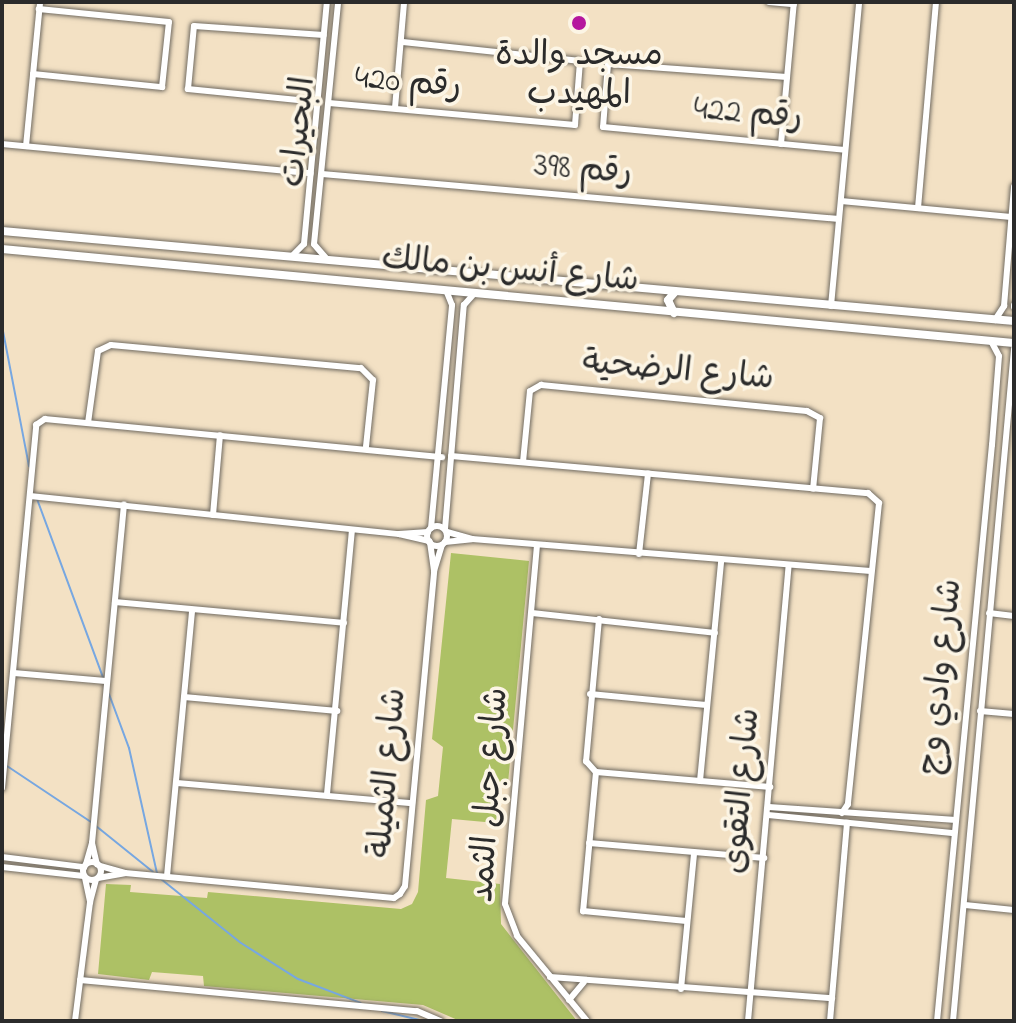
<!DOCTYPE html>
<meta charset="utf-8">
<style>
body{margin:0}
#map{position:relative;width:1016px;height:1023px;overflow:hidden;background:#f3e1c4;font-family:"Indie Flower","Playpen Sans Arabic",sans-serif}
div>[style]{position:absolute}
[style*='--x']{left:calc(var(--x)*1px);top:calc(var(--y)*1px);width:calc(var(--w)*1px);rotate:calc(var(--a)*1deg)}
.green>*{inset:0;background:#adc165}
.stream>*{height:2px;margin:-1px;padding:0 1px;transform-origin:1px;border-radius:1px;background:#77a7e1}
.roads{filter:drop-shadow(0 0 2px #716b61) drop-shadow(0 0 2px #716b61)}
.minor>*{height:6px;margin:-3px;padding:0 3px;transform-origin:3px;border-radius:3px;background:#fff}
.minor>.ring{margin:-3px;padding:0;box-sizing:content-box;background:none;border:6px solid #fff;border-radius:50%}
.major>*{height:8px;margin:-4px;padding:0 4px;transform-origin:4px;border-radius:4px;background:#fff}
.dots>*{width:22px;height:22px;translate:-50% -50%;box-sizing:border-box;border:4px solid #fcf5e5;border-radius:50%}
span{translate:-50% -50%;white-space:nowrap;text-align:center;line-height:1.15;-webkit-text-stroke:7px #fcf5e5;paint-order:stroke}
.poi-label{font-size:34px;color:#2b2b2b}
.street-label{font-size:34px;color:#2b2b2b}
.frame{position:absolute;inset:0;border:4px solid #2b2b2b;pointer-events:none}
</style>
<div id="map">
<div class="green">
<div style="clip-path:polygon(451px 553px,529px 561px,508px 783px,501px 786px,496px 823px,452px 819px,446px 878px,500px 884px,501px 924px,577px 1021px,460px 1021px,423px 1005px,204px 986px,203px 976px,152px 972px,149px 980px,98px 974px,106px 884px,131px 885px,130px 892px,207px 898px,208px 892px,401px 909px,412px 904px,418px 892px,426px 800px,438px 796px,443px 747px,432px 739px)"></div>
</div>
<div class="stream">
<div style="--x:2;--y:326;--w:143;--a:79.1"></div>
<div style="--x:37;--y:499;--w:190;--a:69.7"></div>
<div style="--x:109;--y:694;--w:58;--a:69.7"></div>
<div style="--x:129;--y:748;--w:128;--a:77.4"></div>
<div style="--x:7;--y:766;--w:101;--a:33.7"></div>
<div style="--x:96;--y:826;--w:73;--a:38.9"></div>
<div style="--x:161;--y:879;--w:102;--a:38.7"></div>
<div style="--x:241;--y:943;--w:67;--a:32.3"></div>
<div style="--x:298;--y:979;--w:67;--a:20.9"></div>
<div style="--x:382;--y:1011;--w:43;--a:13.4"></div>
</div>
<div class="roads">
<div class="minor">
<div style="--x:769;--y:2;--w:25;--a:5"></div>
<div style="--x:33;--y:74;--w:130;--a:5.8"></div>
<div style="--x:162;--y:87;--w:65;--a:-83.9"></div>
<div style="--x:169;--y:22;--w:131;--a:-174.3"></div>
<div style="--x:787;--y:77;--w:179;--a:-175.8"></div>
<div style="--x:608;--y:64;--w:63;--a:94.5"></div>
<div style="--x:603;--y:127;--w:243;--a:5.4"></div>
<div style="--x:318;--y:102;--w:131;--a:-174.3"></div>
<div style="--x:188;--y:89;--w:63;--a:-84.6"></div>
<div style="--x:194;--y:26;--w:130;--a:4"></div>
<div style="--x:329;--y:103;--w:247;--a:5.1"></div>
<div style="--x:575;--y:125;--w:64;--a:-85.5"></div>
<div style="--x:580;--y:61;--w:180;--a:-173.9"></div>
<div style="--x:395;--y:108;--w:106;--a:-85.1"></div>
<div style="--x:2;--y:144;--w:310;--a:5.4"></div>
<div style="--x:781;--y:144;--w:143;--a:-84.8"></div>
<div style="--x:26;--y:146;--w:145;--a:-84.4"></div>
<div style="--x:322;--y:174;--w:519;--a:4.97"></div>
<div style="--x:841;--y:201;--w:171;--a:5.4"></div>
<div style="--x:918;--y:208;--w:207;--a:-85"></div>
<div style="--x:292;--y:256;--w:17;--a:-45"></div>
<div style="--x:304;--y:244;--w:243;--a:-84.6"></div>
<div style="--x:326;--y:258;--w:18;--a:-131"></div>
<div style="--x:314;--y:244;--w:243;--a:-84.3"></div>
<div style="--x:1014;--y:305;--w:2;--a:90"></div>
<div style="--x:831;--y:306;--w:305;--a:-84.7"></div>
<div style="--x:995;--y:320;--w:17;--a:-57"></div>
<div style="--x:1004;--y:306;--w:120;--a:-85.2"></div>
<div style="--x:88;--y:423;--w:73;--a:-82.1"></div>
<div style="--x:98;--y:351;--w:14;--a:-25"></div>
<div style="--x:111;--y:345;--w:251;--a:5.3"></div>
<div style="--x:361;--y:368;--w:17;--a:45"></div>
<div style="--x:373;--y:380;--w:67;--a:96"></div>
<div style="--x:451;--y:456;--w:419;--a:5.1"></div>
<div style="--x:868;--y:493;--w:15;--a:42"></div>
<div style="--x:879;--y:503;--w:303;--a:95.9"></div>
<div style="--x:848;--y:804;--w:11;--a:124"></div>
<div style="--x:523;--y:462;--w:71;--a:-84.4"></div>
<div style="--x:530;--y:391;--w:13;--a:-29"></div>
<div style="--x:541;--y:385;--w:267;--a:5.6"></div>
<div style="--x:807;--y:411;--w:15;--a:28"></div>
<div style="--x:820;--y:418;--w:71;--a:95.6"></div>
<div style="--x:30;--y:496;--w:371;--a:5.9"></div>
<div style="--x:213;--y:515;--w:80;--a:-85"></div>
<div class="ring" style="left:427px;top:526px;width:14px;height:14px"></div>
<div style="--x:431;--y:528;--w:224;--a:-84.6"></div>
<div style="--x:452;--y:305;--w:16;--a:-112"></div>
<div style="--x:445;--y:529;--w:225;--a:-85.2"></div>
<div style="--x:464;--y:305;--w:15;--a:-48"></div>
<div style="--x:428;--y:532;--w:29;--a:176"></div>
<div style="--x:399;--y:534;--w:31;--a:13"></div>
<div style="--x:472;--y:539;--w:400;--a:4.6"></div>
<div style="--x:430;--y:542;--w:29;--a:82"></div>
<div style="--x:434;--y:571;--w:27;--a:-73"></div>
<div style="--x:445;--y:542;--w:27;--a:-6"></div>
<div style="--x:472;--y:539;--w:26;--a:-164"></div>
<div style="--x:537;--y:545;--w:360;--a:95.1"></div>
<div style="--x:505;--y:904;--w:34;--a:69"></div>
<div style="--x:517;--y:936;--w:110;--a:50.5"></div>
<div style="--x:639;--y:554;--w:81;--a:-83.6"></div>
<div style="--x:115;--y:602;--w:230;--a:5.2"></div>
<div style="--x:532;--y:613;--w:184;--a:6.2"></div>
<div style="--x:989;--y:613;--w:25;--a:7"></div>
<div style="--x:599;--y:619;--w:143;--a:95.2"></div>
<div style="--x:586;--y:761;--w:15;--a:48"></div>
<div style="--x:596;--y:772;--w:140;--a:95.3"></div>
<div style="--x:583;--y:911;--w:104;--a:5.5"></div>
<div style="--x:14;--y:673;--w:92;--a:5"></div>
<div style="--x:590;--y:694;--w:117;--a:5.4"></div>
<div style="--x:184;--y:697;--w:154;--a:5.2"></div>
<div style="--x:980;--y:711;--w:34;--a:5"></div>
<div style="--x:596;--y:772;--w:175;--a:4.9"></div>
<div style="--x:700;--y:781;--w:221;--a:-84.5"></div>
<div style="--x:177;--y:783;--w:236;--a:4.9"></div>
<div style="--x:2;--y:788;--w:365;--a:-84.6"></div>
<div style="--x:36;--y:425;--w:11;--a:-34"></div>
<div style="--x:45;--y:419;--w:399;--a:5.5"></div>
<div style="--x:327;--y:794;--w:264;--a:-84.6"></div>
<div style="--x:769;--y:807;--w:184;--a:4"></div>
<div style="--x:768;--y:815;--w:185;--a:5.6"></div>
<div style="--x:92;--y:843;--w:340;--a:-84.6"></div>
<div style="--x:589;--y:843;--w:176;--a:4.9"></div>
<div style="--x:2;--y:857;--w:83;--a:7"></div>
<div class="ring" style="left:83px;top:862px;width:12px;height:12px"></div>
<div style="--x:86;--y:864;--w:22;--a:-74"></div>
<div style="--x:92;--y:843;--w:22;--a:77"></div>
<div style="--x:2;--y:867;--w:82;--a:6.3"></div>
<div style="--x:125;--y:873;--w:270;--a:5.3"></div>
<div style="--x:394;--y:898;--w:7;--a:-34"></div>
<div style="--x:400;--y:894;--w:9;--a:-58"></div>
<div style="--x:405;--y:886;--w:316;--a:-84.7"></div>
<div style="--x:167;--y:876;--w:267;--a:-84.6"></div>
<div style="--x:85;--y:878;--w:25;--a:78"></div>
<div style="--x:90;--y:902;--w:23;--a:-75"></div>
<div style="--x:98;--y:878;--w:27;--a:-10"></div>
<div style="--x:125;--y:873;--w:26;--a:-164"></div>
<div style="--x:965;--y:905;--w:49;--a:5.8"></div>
<div style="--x:550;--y:977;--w:283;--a:4.3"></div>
<div style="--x:80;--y:980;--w:338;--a:5.3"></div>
<div style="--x:417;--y:1011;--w:26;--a:23"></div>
<div style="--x:681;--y:989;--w:137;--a:-84.5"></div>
<div style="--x:569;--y:1000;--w:23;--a:-50"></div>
<div style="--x:75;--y:1021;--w:120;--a:-82.8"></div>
<div style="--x:748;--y:1021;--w:457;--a:-84.9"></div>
<div style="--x:830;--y:1021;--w:199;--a:-85.1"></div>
<div style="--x:937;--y:1021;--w:579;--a:-84.55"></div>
<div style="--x:992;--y:445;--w:89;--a:-85.5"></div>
<div style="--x:999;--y:356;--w:17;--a:-118"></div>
<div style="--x:953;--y:1021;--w:675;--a:-84.81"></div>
</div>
<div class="major">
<div style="--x:2;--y:231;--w:1016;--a:5.08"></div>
<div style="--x:2;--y:249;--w:1016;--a:5.31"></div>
<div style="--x:674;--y:313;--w:14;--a:-115"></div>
<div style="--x:668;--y:300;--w:11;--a:-49"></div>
</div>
</div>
<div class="dots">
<div style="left:579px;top:23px;background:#b5179e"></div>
</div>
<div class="poi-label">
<span style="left:579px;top:76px">مسجد والدة<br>المهيدب</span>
</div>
<div class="street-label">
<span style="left:408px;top:84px;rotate:5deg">رقم 420</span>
<span style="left:748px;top:115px;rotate:5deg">رقم 422</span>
<span style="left:300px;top:132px;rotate:-84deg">البحيرات</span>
<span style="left:583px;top:171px;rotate:5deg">رقم 398</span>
<span style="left:510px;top:271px;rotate:5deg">شارع أنس بن مالك</span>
<span style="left:678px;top:372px;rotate:5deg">شارع الرضحية</span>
<span style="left:942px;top:677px;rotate:-84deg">شارع وادي وج</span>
<span style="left:389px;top:773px;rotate:-85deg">شارع الثميلة</span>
<span style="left:743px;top:791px;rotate:-85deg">شارع التقوى</span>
<span style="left:491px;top:795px;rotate:-86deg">شارع جبل الثمد</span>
</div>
<div class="frame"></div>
</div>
